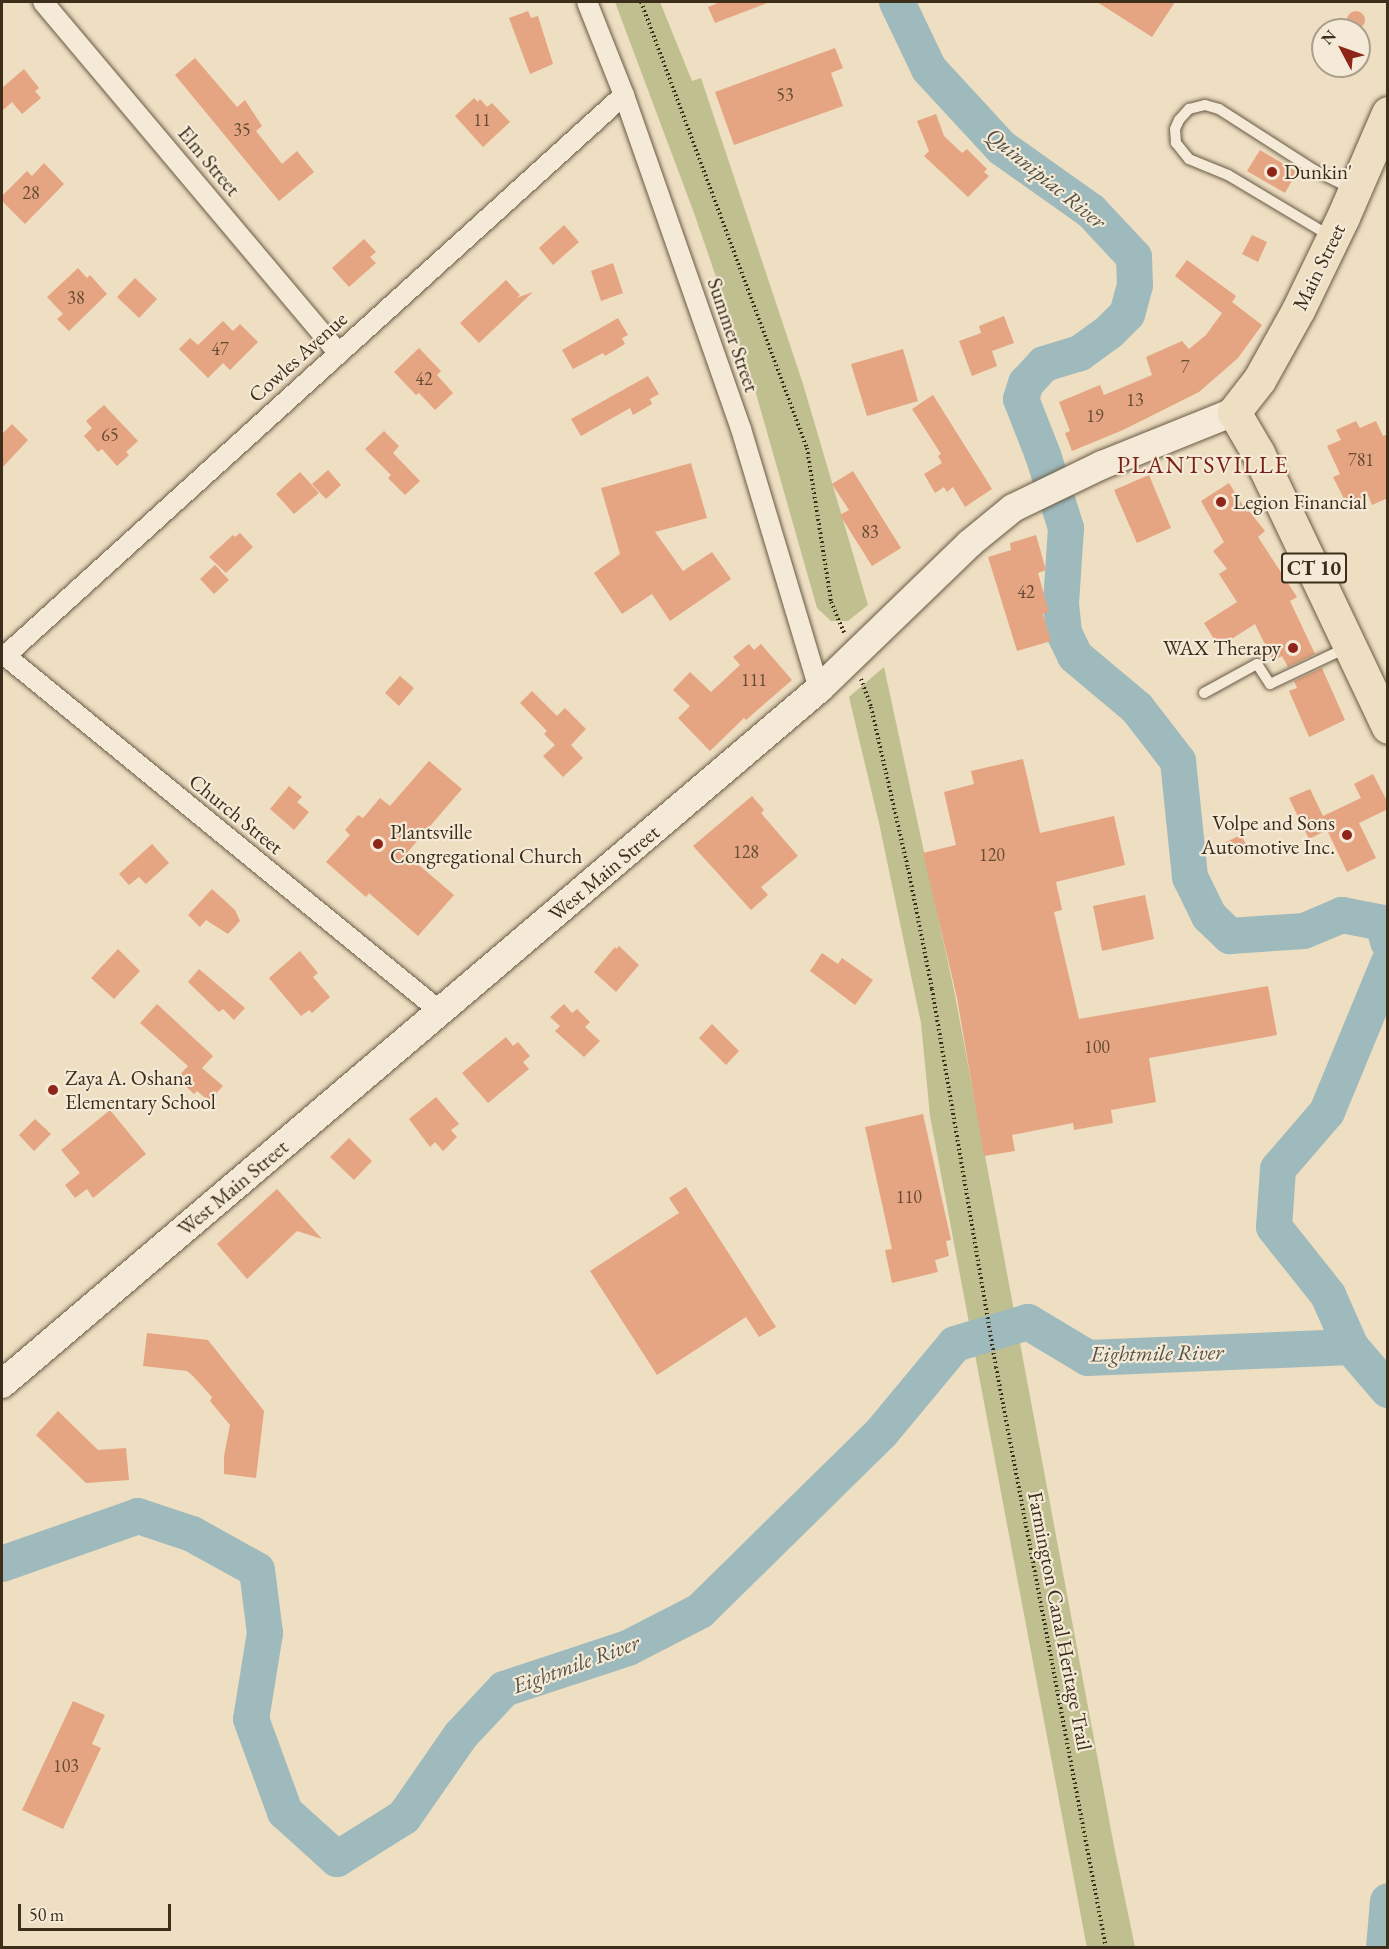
<!DOCTYPE html>
<style>
body{margin:0}
#map{position:relative;width:1389px;height:1949px;overflow:hidden;background:#eedec2;font-family:"EB Garamond",serif}
div>[style]{position:absolute}
[style*='--x']{left:calc(var(--x)*1px);top:calc(var(--y)*1px);width:calc(var(--w)*1px);rotate:calc(var(--a)*1deg)}
.green>*{inset:0;background:#bfbf8f}
.river>*{height:36px;margin:-18px;padding:0 18px;transform-origin:18px;border-radius:18px;background:#9ebabd}
.building>*{inset:0;background:#e5a582}
.round{border-radius:50%}
.path>*{height:4px;margin-top:-2px;transform-origin:0;background:repeating-linear-gradient(90deg,#3c2e1a 0 1.5px,transparent 0 4.5px)}
.roads{filter:drop-shadow(0 0 2px #685a44) drop-shadow(0 0 2px #685a44)}
.service>*{height:10px;margin:-5px;padding:0 5px;transform-origin:5px;border-radius:5px;background:#f4ead7}
.minor>*{height:20px;margin:-10px;padding:0 10px;transform-origin:10px;border-radius:10px;background:#f4ead7}
.secondary>*{height:28px;margin:-14px;padding:0 14px;transform-origin:14px;border-radius:14px;background:#f4ead7}
.trunk>*{height:33px;margin:-16.5px;padding:0 16.5px;transform-origin:16.5px;border-radius:16.5px;background:#eedec2}
.dots>*{width:16px;height:16px;translate:-50% -50%;box-sizing:border-box;border:3px solid #f4ead7;border-radius:50%}
span{translate:-50% -50%;white-space:nowrap;text-align:center;line-height:1.15;-webkit-text-stroke:4.5px #f4ead7;paint-order:stroke}
.number-label{font-size:18px;color:#664c34}
.number-label span{-webkit-text-stroke-width:0}
.shield-label span{padding:2px 4px;background:#f4ead7;border:2px solid;border-radius:4px;-webkit-text-stroke-width:0}
.shield-label{font-size:20px;color:#3c2e1a;font-weight:700}
.street-label{font-size:21px;color:#3c2e1a}
.poi-label{font-size:21px;color:#3c2e1a}
.left{translate:0 -50%;text-align:left}
.right{translate:-100% -50%;text-align:right}
.water-label{font-size:22px;color:#545143;font-style:italic}
.quarter-label{font-size:24px;color:#7a1f14;letter-spacing:1.5px}
.frame{position:absolute;inset:0;border:3px solid #3c2e1a;pointer-events:none}
.north{position:absolute;left:1311px;top:18px;width:60px;height:60px;box-sizing:border-box;background:#f4ead7;border:2px solid #aa9f8b;border-radius:50%;rotate:311deg;font-size:16px;font-weight:700;line-height:24px;text-align:center;color:#3c2e1a}
.north::after{content:'';display:block;margin:auto;width:21px;height:27px;background:#8f2418;clip-path:polygon(50% 0,100% 100%,50% 72%,0 100%)}
.scale{position:absolute;left:18px;top:1904px;width:153px;height:27px;box-sizing:border-box;border:3px solid #3c2e1a;border-top:0;padding-left:8px;font-size:18px;line-height:21px;white-space:nowrap;color:#3c2e1a;-webkit-text-stroke:4px #f4ead7;paint-order:stroke}
</style>
<div id="map">
<div class="green">
<div style="clip-path:polygon(615px 2px,660px 2px,692px 81px,701px 78px,803px 384px,868px 605px,848px 621px,831px 621px,817px 608px,755px 390px,694px 213px)"></div>
<div style="clip-path:polygon(884px 667px,955px 995px,1114px 1846px,1135px 1947px,1087px 1947px,1086px 1943px,930px 1116px,921px 1023px,879px 823px,849px 697px)"></div>
</div>
<div class="river">
<div style="--x:897;--y:2;--w:74;--a:64.5"></div>
<div style="--x:929;--y:69;--w:108;--a:47.3"></div>
<div style="--x:1002;--y:148;--w:109;--a:35.3"></div>
<div style="--x:1091;--y:211;--w:63;--a:46.9"></div>
<div style="--x:1134;--y:257;--w:28;--a:88"></div>
<div style="--x:1135;--y:285;--w:30;--a:105"></div>
<div style="--x:1127;--y:314;--w:25;--a:135"></div>
<div style="--x:1109;--y:332;--w:36;--a:144"></div>
<div style="--x:1080;--y:353;--w:38;--a:163"></div>
<div style="--x:1044;--y:364;--w:26;--a:133"></div>
<div style="--x:1026;--y:383;--w:17;--a:107"></div>
<div style="--x:1021;--y:399;--w:60;--a:68.6"></div>
<div style="--x:1043;--y:455;--w:77;--a:72.5"></div>
<div style="--x:1066;--y:528;--w:76;--a:93.8"></div>
<div style="--x:1061;--y:604;--w:29;--a:84"></div>
<div style="--x:1064;--y:633;--w:25;--a:64"></div>
<div style="--x:1075;--y:656;--w:81;--a:40"></div>
<div style="--x:1137;--y:708;--w:67;--a:52.3"></div>
<div style="--x:1178;--y:761;--w:117;--a:84.1"></div>
<div style="--x:1190;--y:877;--w:43;--a:64"></div>
<div style="--x:1209;--y:916;--w:29;--a:44"></div>
<div style="--x:1230;--y:936;--w:74;--a:-3.9"></div>
<div style="--x:1304;--y:931;--w:41;--a:-22.8"></div>
<div style="--x:1342;--y:915;--w:42;--a:11"></div>
<div style="--x:1383;--y:923;--w:20;--a:75"></div>
<div style="--x:1388;--y:964;--w:160;--a:112.4"></div>
<div style="--x:1327;--y:1112;--w:75;--a:130.7"></div>
<div style="--x:1278;--y:1169;--w:58;--a:93.9"></div>
<div style="--x:1274;--y:1227;--w:87;--a:51.5"></div>
<div style="--x:1328;--y:1295;--w:57;--a:66.1"></div>
<div style="--x:1351;--y:1347;--w:57;--a:49.3"></div>
<div style="--x:2;--y:1564;--w:144;--a:-19.4"></div>
<div style="--x:138;--y:1516;--w:57;--a:18.4"></div>
<div style="--x:192;--y:1534;--w:74;--a:29"></div>
<div style="--x:257;--y:1570;--w:64;--a:82.8"></div>
<div style="--x:265;--y:1633;--w:87;--a:99.2"></div>
<div style="--x:251;--y:1719;--w:99;--a:69.9"></div>
<div style="--x:285;--y:1812;--w:70;--a:42.1"></div>
<div style="--x:337;--y:1859;--w:79;--a:-32.1"></div>
<div style="--x:404;--y:1817;--w:100;--a:-55.2"></div>
<div style="--x:461;--y:1735;--w:63;--a:-46.9"></div>
<div style="--x:504;--y:1689;--w:131;--a:-18.3"></div>
<div style="--x:628;--y:1648;--w:81;--a:-27.2"></div>
<div style="--x:700;--y:1611;--w:255;--a:-44.5"></div>
<div style="--x:882;--y:1432;--w:114;--a:-50.3"></div>
<div style="--x:955;--y:1344;--w:76;--a:-16.8"></div>
<div style="--x:1028;--y:1322;--w:70;--a:31"></div>
<div style="--x:1088;--y:1358;--w:263;--a:-2.4"></div>
<div style="--x:1384;--y:1948;--w:47;--a:-85.1"></div>
</div>
<div class="building">
<div style="clip-path:polygon(720px 2px,767px 2px,767px 3px,715px 23px,708px 7px)"></div>
<div style="clip-path:polygon(1097px 2px,1175px 2px,1152px 37px)"></div>
<div style="clip-path:polygon(528px 11px,531px 18px,538px 16px,553px 64px,530px 74px,509px 18px)"></div>
<div class="round" style="left:1347px;top:11px;width:18px;height:18px"></div>
<div style="clip-path:polygon(835px 48px,843px 68px,831px 73px,843px 106px,734px 145px,715px 92px)"></div>
<div style="clip-path:polygon(195px 58px,237px 107px,245px 100px,262px 126px,256px 131px,282px 164px,297px 151px,314px 172px,279px 201px,175px 75px)"></div>
<div style="clip-path:polygon(24px 69px,39px 88px,35px 91px,41px 98px,22px 114px,12px 102px,2px 111px,2px 88px)"></div>
<div style="clip-path:polygon(474px 98px,478px 102px,480px 99px,487px 107px,492px 103px,510px 122px,483px 147px,455px 116px)"></div>
<div style="clip-path:polygon(936px 114px,944px 136px,962px 153px,967px 149px,987px 169px,984px 172px,989px 176px,968px 197px,924px 156px,929px 151px,917px 121px)"></div>
<div style="clip-path:polygon(1260px 150px,1297px 172px,1285px 193px,1247px 171px)"></div>
<div style="clip-path:polygon(44px 163px,64px 184px,25px 224px,2px 201px,2px 196px,27px 171px,32px 176px)"></div>
<div style="clip-path:polygon(564px 225px,579px 242px,553px 265px,539px 248px)"></div>
<div style="clip-path:polygon(1252px 235px,1267px 242px,1258px 262px,1242px 254px)"></div>
<div style="clip-path:polygon(364px 239px,376px 252px,370px 257px,376px 263px,349px 287px,332px 268px)"></div>
<div style="clip-path:polygon(1187px 260px,1236px 296px,1232px 302px,1262px 325px,1238px 358px,1199px 392px,1123px 430px,1072px 451px,1065px 433px,1070px 431px,1059px 402px,1100px 385px,1104px 395px,1152px 375px,1146px 357px,1182px 341px,1189px 349px,1206px 335px,1222px 313px,1175px 276px)"></div>
<div style="clip-path:polygon(613px 263px,623px 293px,601px 301px,591px 271px)"></div>
<div style="clip-path:polygon(78px 268px,87px 278px,90px 275px,107px 294px,69px 331px,57px 319px,63px 314px,47px 297px)"></div>
<div style="clip-path:polygon(135px 278px,157px 299px,139px 318px,117px 297px)"></div>
<div style="clip-path:polygon(506px 280px,520px 295px,516px 298px,533px 292px,479px 343px,460px 323px)"></div>
<div style="clip-path:polygon(1004px 316px,1014px 343px,992px 351px,997px 366px,972px 376px,959px 341px,981px 333px,979px 326px)"></div>
<div style="clip-path:polygon(618px 318px,628px 335px,622px 338px,625px 344px,605px 356px,603px 353px,573px 369px,562px 350px)"></div>
<div style="clip-path:polygon(223px 321px,233px 331px,240px 324px,258px 342px,230px 370px,223px 363px,208px 378px,179px 349px,190px 338px,198px 345px)"></div>
<div style="clip-path:polygon(419px 348px,441px 371px,437px 375px,453px 393px,435px 410px,419px 393px,416px 395px,394px 372px)"></div>
<div style="clip-path:polygon(903px 349px,918px 401px,867px 416px,851px 364px)"></div>
<div style="clip-path:polygon(648px 376px,659px 394px,650px 399px,652px 404px,633px 415px,630px 408px,581px 436px,571px 419px)"></div>
<div style="clip-path:polygon(933px 395px,992px 489px,965px 507px,953px 487px,947px 492px,944px 487px,935px 493px,924px 474px,942px 463px,938px 456px,941px 454px,912px 409px)"></div>
<div style="clip-path:polygon(104px 405px,138px 441px,126px 452px,129px 455px,117px 466px,102px 449px,98px 452px,84px 436px,92px 428px,86px 421px)"></div>
<div style="clip-path:polygon(1356px 421px,1360px 428px,1376px 421px,1383px 436px,1388px 434px,1388px 498px,1372px 505px,1368px 495px,1347px 505px,1333px 477px,1340px 474px,1327px 446px,1341px 440px,1336px 430px)"></div>
<div style="clip-path:polygon(12px 424px,28px 440px,2px 468px,2px 434px)"></div>
<div style="clip-path:polygon(384px 431px,399px 446px,393px 453px,420px 481px,405px 495px,388px 478px,391px 475px,365px 449px)"></div>
<div style="clip-path:polygon(691px 463px,707px 518px,655px 532px,683px 571px,712px 552px,731px 579px,670px 621px,652px 594px,622px 614px,594px 573px,620px 554px,601px 488px)"></div>
<div style="clip-path:polygon(328px 470px,341px 485px,326px 499px,312px 484px)"></div>
<div style="clip-path:polygon(853px 471px,901px 548px,872px 566px,840px 515px,849px 510px,832px 484px)"></div>
<div style="clip-path:polygon(300px 472px,319px 493px,294px 514px,276px 494px)"></div>
<div style="clip-path:polygon(1149px 475px,1171px 528px,1137px 543px,1114px 490px)"></div>
<div style="clip-path:polygon(1229px 483px,1247px 512px,1249px 511px,1265px 531px,1258px 537px,1297px 597px,1290px 601px,1315px 654px,1288px 667px,1282px 656px,1273px 661px,1255px 624px,1219px 647px,1204px 623px,1237px 602px,1219px 574px,1227px 569px,1213px 551px,1224px 542px,1201px 501px)"></div>
<div style="clip-path:polygon(240px 533px,253px 547px,226px 573px,209px 557px,233px 535px,235px 537px)"></div>
<div style="clip-path:polygon(1036px 535px,1046px 570px,1038px 573px,1049px 612px,1043px 614px,1051px 641px,1017px 651px,988px 557px,1011px 550px,1010px 543px)"></div>
<div style="clip-path:polygon(215px 565px,229px 580px,214px 594px,200px 579px)"></div>
<div style="clip-path:polygon(749px 644px,754px 650px,761px 644px,792px 680px,746px 720px,744px 718px,710px 751px,678px 718px,690px 706px,673px 690px,690px 672px,711px 692px,740px 665px,733px 657px)"></div>
<div style="clip-path:polygon(1322px 668px,1345px 720px,1309px 737px,1289px 691px,1297px 688px,1294px 681px)"></div>
<div style="clip-path:polygon(400px 676px,414px 688px,399px 706px,385px 693px)"></div>
<div style="clip-path:polygon(532px 691px,557px 716px,565px 708px,586px 729px,571px 745px,583px 758px,563px 777px,543px 756px,555px 745px,544px 734px,547px 731px,520px 703px)"></div>
<div style="clip-path:polygon(1023px 759px,1040px 833px,1114px 816px,1125px 865px,1056px 882px,1062px 910px,1054px 912px,1079px 1019px,1268px 986px,1277px 1035px,1149px 1058px,1156px 1102px,1111px 1110px,1113px 1123px,1074px 1130px,1073px 1123px,1012px 1135px,1015px 1151px,984px 1156px,957px 998px,923px 853px,956px 845px,944px 792px,974px 784px,971px 771px)"></div>
<div style="clip-path:polygon(429px 761px,462px 789px,406px 854px,454px 895px,418px 936px,369px 893px,366px 897px,326px 862px,350px 835px,345px 830px,358px 815px,363px 818px,380px 798px,390px 806px)"></div>
<div style="clip-path:polygon(1373px 774px,1388px 803px,1388px 809px,1359px 823px,1376px 858px,1347px 872px,1327px 830px,1309px 839px,1289px 798px,1310px 789px,1323px 816px,1361px 798px,1354px 784px)"></div>
<div style="clip-path:polygon(289px 786px,302px 797px,297px 802px,309px 812px,294px 830px,270px 809px)"></div>
<div style="clip-path:polygon(752px 796px,764px 810px,761px 813px,798px 856px,761px 887px,768px 895px,751px 910px,693px 846px)"></div>
<div style="clip-path:polygon(1241px 835px,1248px 848px,1231px 857px,1224px 843px)"></div>
<div style="clip-path:polygon(152px 844px,169px 863px,146px 884px,139px 877px,129px 885px,119px 874px)"></div>
<div style="clip-path:polygon(212px 889px,235px 910px,240px 921px,228px 934px,206px 920px,200px 927px,188px 915px)"></div>
<div style="clip-path:polygon(1145px 895px,1154px 939px,1102px 951px,1093px 906px)"></div>
<div style="clip-path:polygon(619px 946px,639px 965px,616px 992px,594px 972px,615px 947px,616px 949px)"></div>
<div style="clip-path:polygon(118px 949px,140px 971px,114px 999px,91px 978px)"></div>
<div style="clip-path:polygon(300px 951px,318px 973px,313px 977px,330px 997px,312px 1013px,309px 1010px,301px 1016px,269px 978px)"></div>
<div style="clip-path:polygon(822px 953px,838px 964px,842px 958px,873px 980px,855px 1005px,810px 971px)"></div>
<div style="clip-path:polygon(199px 969px,245px 1008px,234px 1020px,223px 1009px,219px 1012px,188px 982px)"></div>
<div style="clip-path:polygon(157px 1004px,213px 1056px,202px 1068px,223px 1086px,209px 1101px,197px 1091px,194px 1094px,177px 1078px,188px 1066px,140px 1023px)"></div>
<div style="clip-path:polygon(564px 1004px,572px 1013px,577px 1009px,590px 1022px,585px 1027px,600px 1041px,584px 1057px,555px 1031px,560px 1026px,550px 1017px)"></div>
<div style="clip-path:polygon(712px 1024px,739px 1051px,726px 1065px,699px 1038px)"></div>
<div style="clip-path:polygon(506px 1037px,513px 1046px,518px 1042px,530px 1056px,523px 1062px,529px 1069px,488px 1103px,462px 1073px)"></div>
<div style="clip-path:polygon(436px 1097px,459px 1124px,451px 1130px,457px 1137px,443px 1151px,435px 1142px,430px 1147px,409px 1119px)"></div>
<div style="clip-path:polygon(110px 1110px,146px 1154px,93px 1198px,87px 1189px,75px 1198px,65px 1185px,80px 1173px,61px 1150px)"></div>
<div style="clip-path:polygon(923px 1114px,951px 1240px,946px 1241px,949px 1256px,935px 1260px,938px 1272px,892px 1283px,885px 1250px,892px 1249px,865px 1127px)"></div>
<div style="clip-path:polygon(35px 1119px,51px 1134px,34px 1151px,19px 1135px)"></div>
<div style="clip-path:polygon(349px 1138px,372px 1161px,354px 1180px,330px 1157px)"></div>
<div style="clip-path:polygon(686px 1187px,776px 1327px,759px 1337px,746px 1317px,657px 1375px,590px 1271px,679px 1213px,669px 1198px)"></div>
<div style="clip-path:polygon(277px 1189px,322px 1239px,297px 1231px,247px 1279px,217px 1244px)"></div>
<div style="clip-path:polygon(147px 1333px,208px 1340px,264px 1411px,256px 1478px,224px 1474px,224px 1456px,230px 1425px,210px 1401px,212px 1397px,193px 1376px,187px 1371px,143px 1366px)"></div>
<div style="clip-path:polygon(58px 1411px,98px 1450px,126px 1448px,129px 1480px,86px 1483px,36px 1435px)"></div>
<div style="clip-path:polygon(73px 1701px,105px 1715px,92px 1744px,101px 1748px,63px 1829px,22px 1810px)"></div>
</div>
<div class="path">
<div style="--x:641;--y:2;--w:476;--a:69.6"></div>
<div style="--x:807;--y:448;--w:156;--a:81.1"></div>
<div style="--x:831;--y:602;--w:34;--a:67"></div>
<div style="--x:861;--y:679;--w:30;--a:70"></div>
<div style="--x:871;--y:707;--w:165;--a:77.1"></div>
<div style="--x:908;--y:868;--w:123;--a:78.8"></div>
<div style="--x:932;--y:989;--w:383;--a:80.4"></div>
<div style="--x:996;--y:1367;--w:591;--a:79.28"></div>
</div>
<div class="roads">
<div class="service">
<div style="--x:1330;--y:236;--w:119;--a:-149.1"></div>
<div style="--x:1228;--y:175;--w:42;--a:-157.7"></div>
<div style="--x:1189;--y:159;--w:21;--a:-129"></div>
<div style="--x:1176;--y:143;--w:14;--a:-94"></div>
<div style="--x:1175;--y:129;--w:10;--a:-66"></div>
<div style="--x:1179;--y:120;--w:15;--a:-48"></div>
<div style="--x:1189;--y:109;--w:16;--a:-14"></div>
<div style="--x:1205;--y:105;--w:15;--a:16"></div>
<div style="--x:1219;--y:109;--w:113;--a:32.7"></div>
<div style="--x:1314;--y:170;--w:42;--a:26.6"></div>
<div style="--x:1204;--y:693;--w:60;--a:-28.7"></div>
<div style="--x:1257;--y:664;--w:24;--a:57"></div>
<div style="--x:1270;--y:684;--w:84;--a:-25.3"></div>
</div>
<div class="minor">
<div style="--x:43;--y:2;--w:458;--a:49.9"></div>
<div style="--x:587;--y:2;--w:100;--a:68.3"></div>
<div style="--x:624;--y:95;--w:354;--a:70.7"></div>
<div style="--x:741;--y:429;--w:271;--a:73.3"></div>
<div style="--x:2;--y:653;--w:567;--a:39.28"></div>
<div style="--x:5;--y:656;--w:835;--a:-42.19"></div>
</div>
<div class="secondary">
<div style="--x:2;--y:1384;--w:1073;--a:-40.39"></div>
<div style="--x:819;--y:689;--w:209;--a:-44"></div>
<div style="--x:969;--y:544;--w:57;--a:-39.3"></div>
<div style="--x:1013;--y:508;--w:99;--a:-25.8"></div>
<div style="--x:1102;--y:465;--w:142;--a:-21.9"></div>
</div>
<div class="trunk">
<div style="--x:1388;--y:113;--w:113;--a:113.4"></div>
<div style="--x:1343;--y:217;--w:103;--a:115.8"></div>
<div style="--x:1298;--y:310;--w:80;--a:119.1"></div>
<div style="--x:1259;--y:380;--w:41;--a:128"></div>
<div style="--x:1234;--y:412;--w:48;--a:59.7"></div>
<div style="--x:1258;--y:453;--w:303;--a:64.6"></div>
</div>
</div>
<div class="dots">
<div style="left:1272px;top:172px;background:#8f2418"></div>
<div style="left:1221px;top:502px;background:#8f2418"></div>
<div style="left:1293px;top:648px;background:#8f2418"></div>
<div style="left:1347px;top:835px;background:#8f2418"></div>
<div style="left:378px;top:844px;background:#8f2418"></div>
<div style="left:53px;top:1090px;background:#8f2418"></div>
</div>
<div class="number-label">
<span style="left:785px;top:95px">53</span>
<span style="left:482px;top:120px">11</span>
<span style="left:242px;top:130px">35</span>
<span style="left:31px;top:193px">28</span>
<span style="left:76px;top:298px">38</span>
<span style="left:220px;top:349px">47</span>
<span style="left:1185px;top:367px">7</span>
<span style="left:424px;top:379px">42</span>
<span style="left:1135px;top:400px">13</span>
<span style="left:1095px;top:416px">19</span>
<span style="left:110px;top:435px">65</span>
<span style="left:1361px;top:460px">781</span>
<span style="left:870px;top:532px">83</span>
<span style="left:1026px;top:592px">42</span>
<span style="left:754px;top:680px">111</span>
<span style="left:746px;top:852px">128</span>
<span style="left:992px;top:855px">120</span>
<span style="left:1097px;top:1047px">100</span>
<span style="left:909px;top:1197px">110</span>
<span style="left:66px;top:1766px">103</span>
</div>
<div class="shield-label">
<span style="left:1314px;top:568px">CT 10</span>
</div>
<div class="street-label">
<span style="left:209px;top:161px;rotate:50deg">Elm Street</span>
<span style="left:1319px;top:267px;rotate:-64deg">Main Street</span>
<span style="left:733px;top:335px;rotate:71deg">Summer Street</span>
<span style="left:298px;top:357px;rotate:-42deg">Cowles Avenue</span>
<span style="left:236px;top:814px;rotate:39deg">Church Street</span>
<span style="left:604px;top:873px;rotate:-40deg">West Main Street</span>
<span style="left:233px;top:1188px;rotate:-40deg">West Main Street</span>
<span style="left:1060px;top:1621px;rotate:79deg">Farmington Canal Heritage Trail</span>
</div>
<div class="poi-label">
<span class="left" style="left:1284px;top:172px">Dunkin'</span>
<span class="left" style="left:1233px;top:502px">Legion Financial</span>
<span class="right" style="left:1281px;top:648px">WAX Therapy</span>
<span class="right" style="left:1335px;top:835px">Volpe and Sons<br>Automotive Inc.</span>
<span class="left" style="left:390px;top:844px">Plantsville<br>Congregational Church</span>
<span class="left" style="left:65px;top:1090px">Zaya A. Oshana<br>Elementary School</span>
</div>
<div class="water-label">
<span style="left:1046px;top:178px;rotate:39deg">Quinnipiac River</span>
<span style="left:1157px;top:1353px;rotate:-1deg">Eightmile River</span>
<span style="left:576px;top:1664px;rotate:-20deg">Eightmile River</span>
</div>
<div class="quarter-label">
<span style="left:1203px;top:465px">PLANTSVILLE</span>
</div>
<div class="frame"></div>
<div class="north">N</div>
<div class="scale">50 m</div>
</div>
